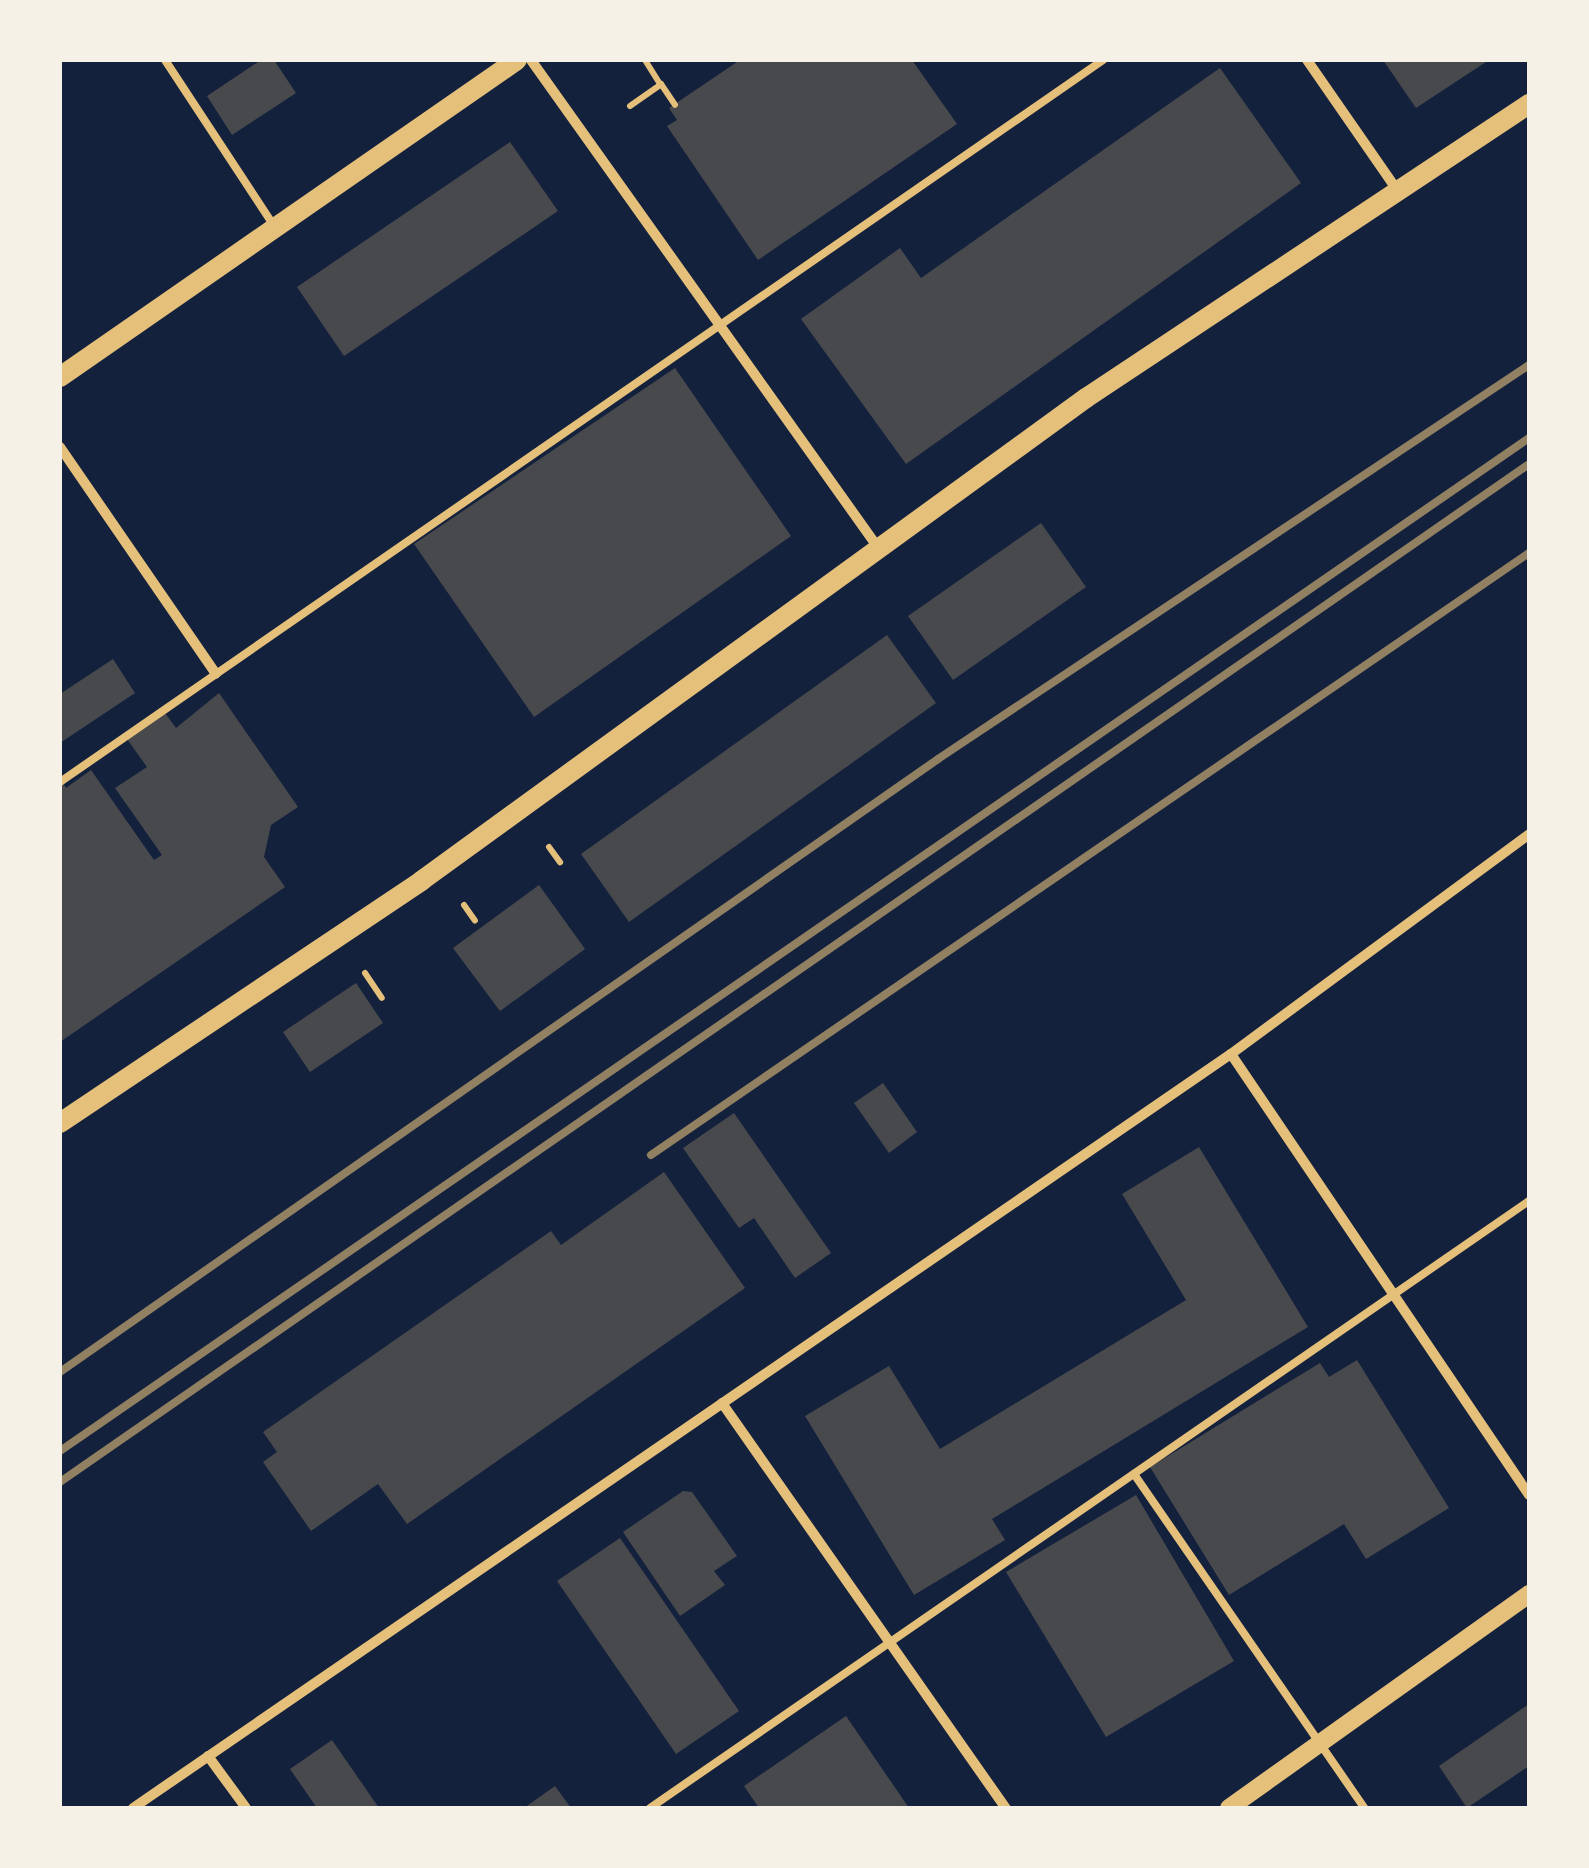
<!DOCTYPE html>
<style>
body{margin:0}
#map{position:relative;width:1589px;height:1868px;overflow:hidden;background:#14213d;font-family:Rubik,sans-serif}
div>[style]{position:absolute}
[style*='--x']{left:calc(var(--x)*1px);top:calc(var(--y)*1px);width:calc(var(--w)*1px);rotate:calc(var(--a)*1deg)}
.building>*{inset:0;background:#48494c}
.path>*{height:6px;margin:-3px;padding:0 3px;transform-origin:3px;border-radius:3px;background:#e5c07b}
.service>*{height:8px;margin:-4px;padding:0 4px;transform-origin:4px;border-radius:4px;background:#e5c07b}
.minor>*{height:10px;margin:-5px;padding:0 5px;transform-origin:5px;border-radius:5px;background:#e5c07b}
.tertiary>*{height:18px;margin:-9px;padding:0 9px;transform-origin:9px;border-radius:9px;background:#e5c07b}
.secondary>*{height:20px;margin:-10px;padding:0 10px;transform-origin:10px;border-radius:10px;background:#e5c07b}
.rail>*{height:8px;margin:-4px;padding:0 4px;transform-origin:4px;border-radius:4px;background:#918062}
span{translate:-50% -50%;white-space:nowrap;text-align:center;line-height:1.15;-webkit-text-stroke:10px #f6f1e7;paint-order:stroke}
.frame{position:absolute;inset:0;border:62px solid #f6f1e7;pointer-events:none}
</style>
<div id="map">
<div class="building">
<div style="clip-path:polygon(261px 60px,274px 60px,296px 93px,232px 135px,207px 96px)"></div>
<div style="clip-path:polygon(740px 60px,912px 60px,957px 124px,758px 260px,667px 126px,677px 120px,669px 108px)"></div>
<div style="clip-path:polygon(1383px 60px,1489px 60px,1416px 108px)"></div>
<div style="clip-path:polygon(1220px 68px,1301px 183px,906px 464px,801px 319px,900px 248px,921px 278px)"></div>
<div style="clip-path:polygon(510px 142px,558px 211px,344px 356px,297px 287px)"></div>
<div style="clip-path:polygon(675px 368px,791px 536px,534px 717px,414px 544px)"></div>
<div style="clip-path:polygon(1041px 523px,1086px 587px,953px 680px,908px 616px)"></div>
<div style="clip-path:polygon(887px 635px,936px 703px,629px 922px,581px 854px)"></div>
<div style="clip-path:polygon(113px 659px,135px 693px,60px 743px,60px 694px)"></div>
<div style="clip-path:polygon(219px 693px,298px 807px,271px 825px,264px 857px,285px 887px,60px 1042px,60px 778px,66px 788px,91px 770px,154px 860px,162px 855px,115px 788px,147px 767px,127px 739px,165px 713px,176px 728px)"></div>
<div style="clip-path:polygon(539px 885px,585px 949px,500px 1011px,453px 948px)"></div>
<div style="clip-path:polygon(356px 983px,383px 1023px,310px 1072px,283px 1032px)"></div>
<div style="clip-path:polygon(883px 1083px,917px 1132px,889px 1153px,854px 1103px)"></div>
<div style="clip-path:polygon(734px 1113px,831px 1253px,795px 1278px,754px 1218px,739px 1228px,683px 1148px)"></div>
<div style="clip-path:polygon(1199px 1147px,1308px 1327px,992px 1519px,1005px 1540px,914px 1595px,805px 1416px,889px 1366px,940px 1449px,1186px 1300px,1122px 1194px)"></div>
<div style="clip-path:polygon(664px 1172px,745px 1288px,407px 1524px,378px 1484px,311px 1531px,263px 1462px,277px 1452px,263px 1432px,551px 1231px,561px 1245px)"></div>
<div style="clip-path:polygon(1357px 1360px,1449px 1508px,1366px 1559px,1344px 1524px,1229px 1595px,1150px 1467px,1320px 1363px,1329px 1377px)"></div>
<div style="clip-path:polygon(683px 1491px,692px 1492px,737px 1556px,714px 1571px,725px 1585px,680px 1616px,623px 1532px)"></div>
<div style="clip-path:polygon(1136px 1495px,1234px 1661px,1106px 1737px,1006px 1572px)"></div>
<div style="clip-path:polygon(620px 1538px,739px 1711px,676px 1754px,557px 1581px)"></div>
<div style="clip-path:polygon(1529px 1704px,1529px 1766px,1467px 1808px,1439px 1766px)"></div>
<div style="clip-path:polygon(846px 1716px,909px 1808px,759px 1808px,744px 1786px)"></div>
<div style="clip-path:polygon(332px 1740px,379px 1808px,317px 1808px,290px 1769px)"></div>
<div style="clip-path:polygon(555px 1786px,571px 1808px,524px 1808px)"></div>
</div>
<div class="path">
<div style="--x:645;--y:60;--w:28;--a:58"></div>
<div style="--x:630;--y:106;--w:38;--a:-35"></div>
<div style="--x:661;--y:84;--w:25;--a:56"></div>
<div style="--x:549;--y:847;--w:19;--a:54"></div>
<div style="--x:464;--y:905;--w:19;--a:55"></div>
<div style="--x:365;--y:973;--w:30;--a:56"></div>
</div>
<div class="service">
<div style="--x:165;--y:60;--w:199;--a:56.7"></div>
<div style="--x:60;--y:782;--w:1269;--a:-34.69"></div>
<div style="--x:1134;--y:1474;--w:406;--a:55.4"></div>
<div style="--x:650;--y:1808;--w:1068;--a:-34.63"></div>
</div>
<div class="minor">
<div style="--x:531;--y:60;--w:600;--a:54.56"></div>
<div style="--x:1307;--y:60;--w:162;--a:55.3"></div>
<div style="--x:60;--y:447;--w:275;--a:55.5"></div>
<div style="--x:1231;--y:1054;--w:532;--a:55.95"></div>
<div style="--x:722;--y:1403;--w:495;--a:55"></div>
<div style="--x:208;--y:1756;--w:64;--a:53.8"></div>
<div style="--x:133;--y:1808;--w:1332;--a:-34.48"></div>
<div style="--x:1231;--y:1054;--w:370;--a:-36.4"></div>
</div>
<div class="tertiary">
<div style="--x:1229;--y:1808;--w:369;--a:-35.5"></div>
</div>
<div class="secondary">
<div style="--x:60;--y:377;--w:556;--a:-34.75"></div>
<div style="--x:60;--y:1123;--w:435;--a:-33.8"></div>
<div style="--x:421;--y:881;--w:822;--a:-35.99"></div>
<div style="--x:1086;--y:398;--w:532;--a:-33.57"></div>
</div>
<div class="rail">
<div style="--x:651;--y:1155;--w:1065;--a:-34.44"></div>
<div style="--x:60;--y:1372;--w:1071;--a:-34.92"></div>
<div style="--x:938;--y:759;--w:710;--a:-33.69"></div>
<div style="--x:60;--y:1451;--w:1784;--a:-34.59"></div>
<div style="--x:60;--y:1482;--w:1787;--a:-34.72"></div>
</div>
<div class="frame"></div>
</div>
